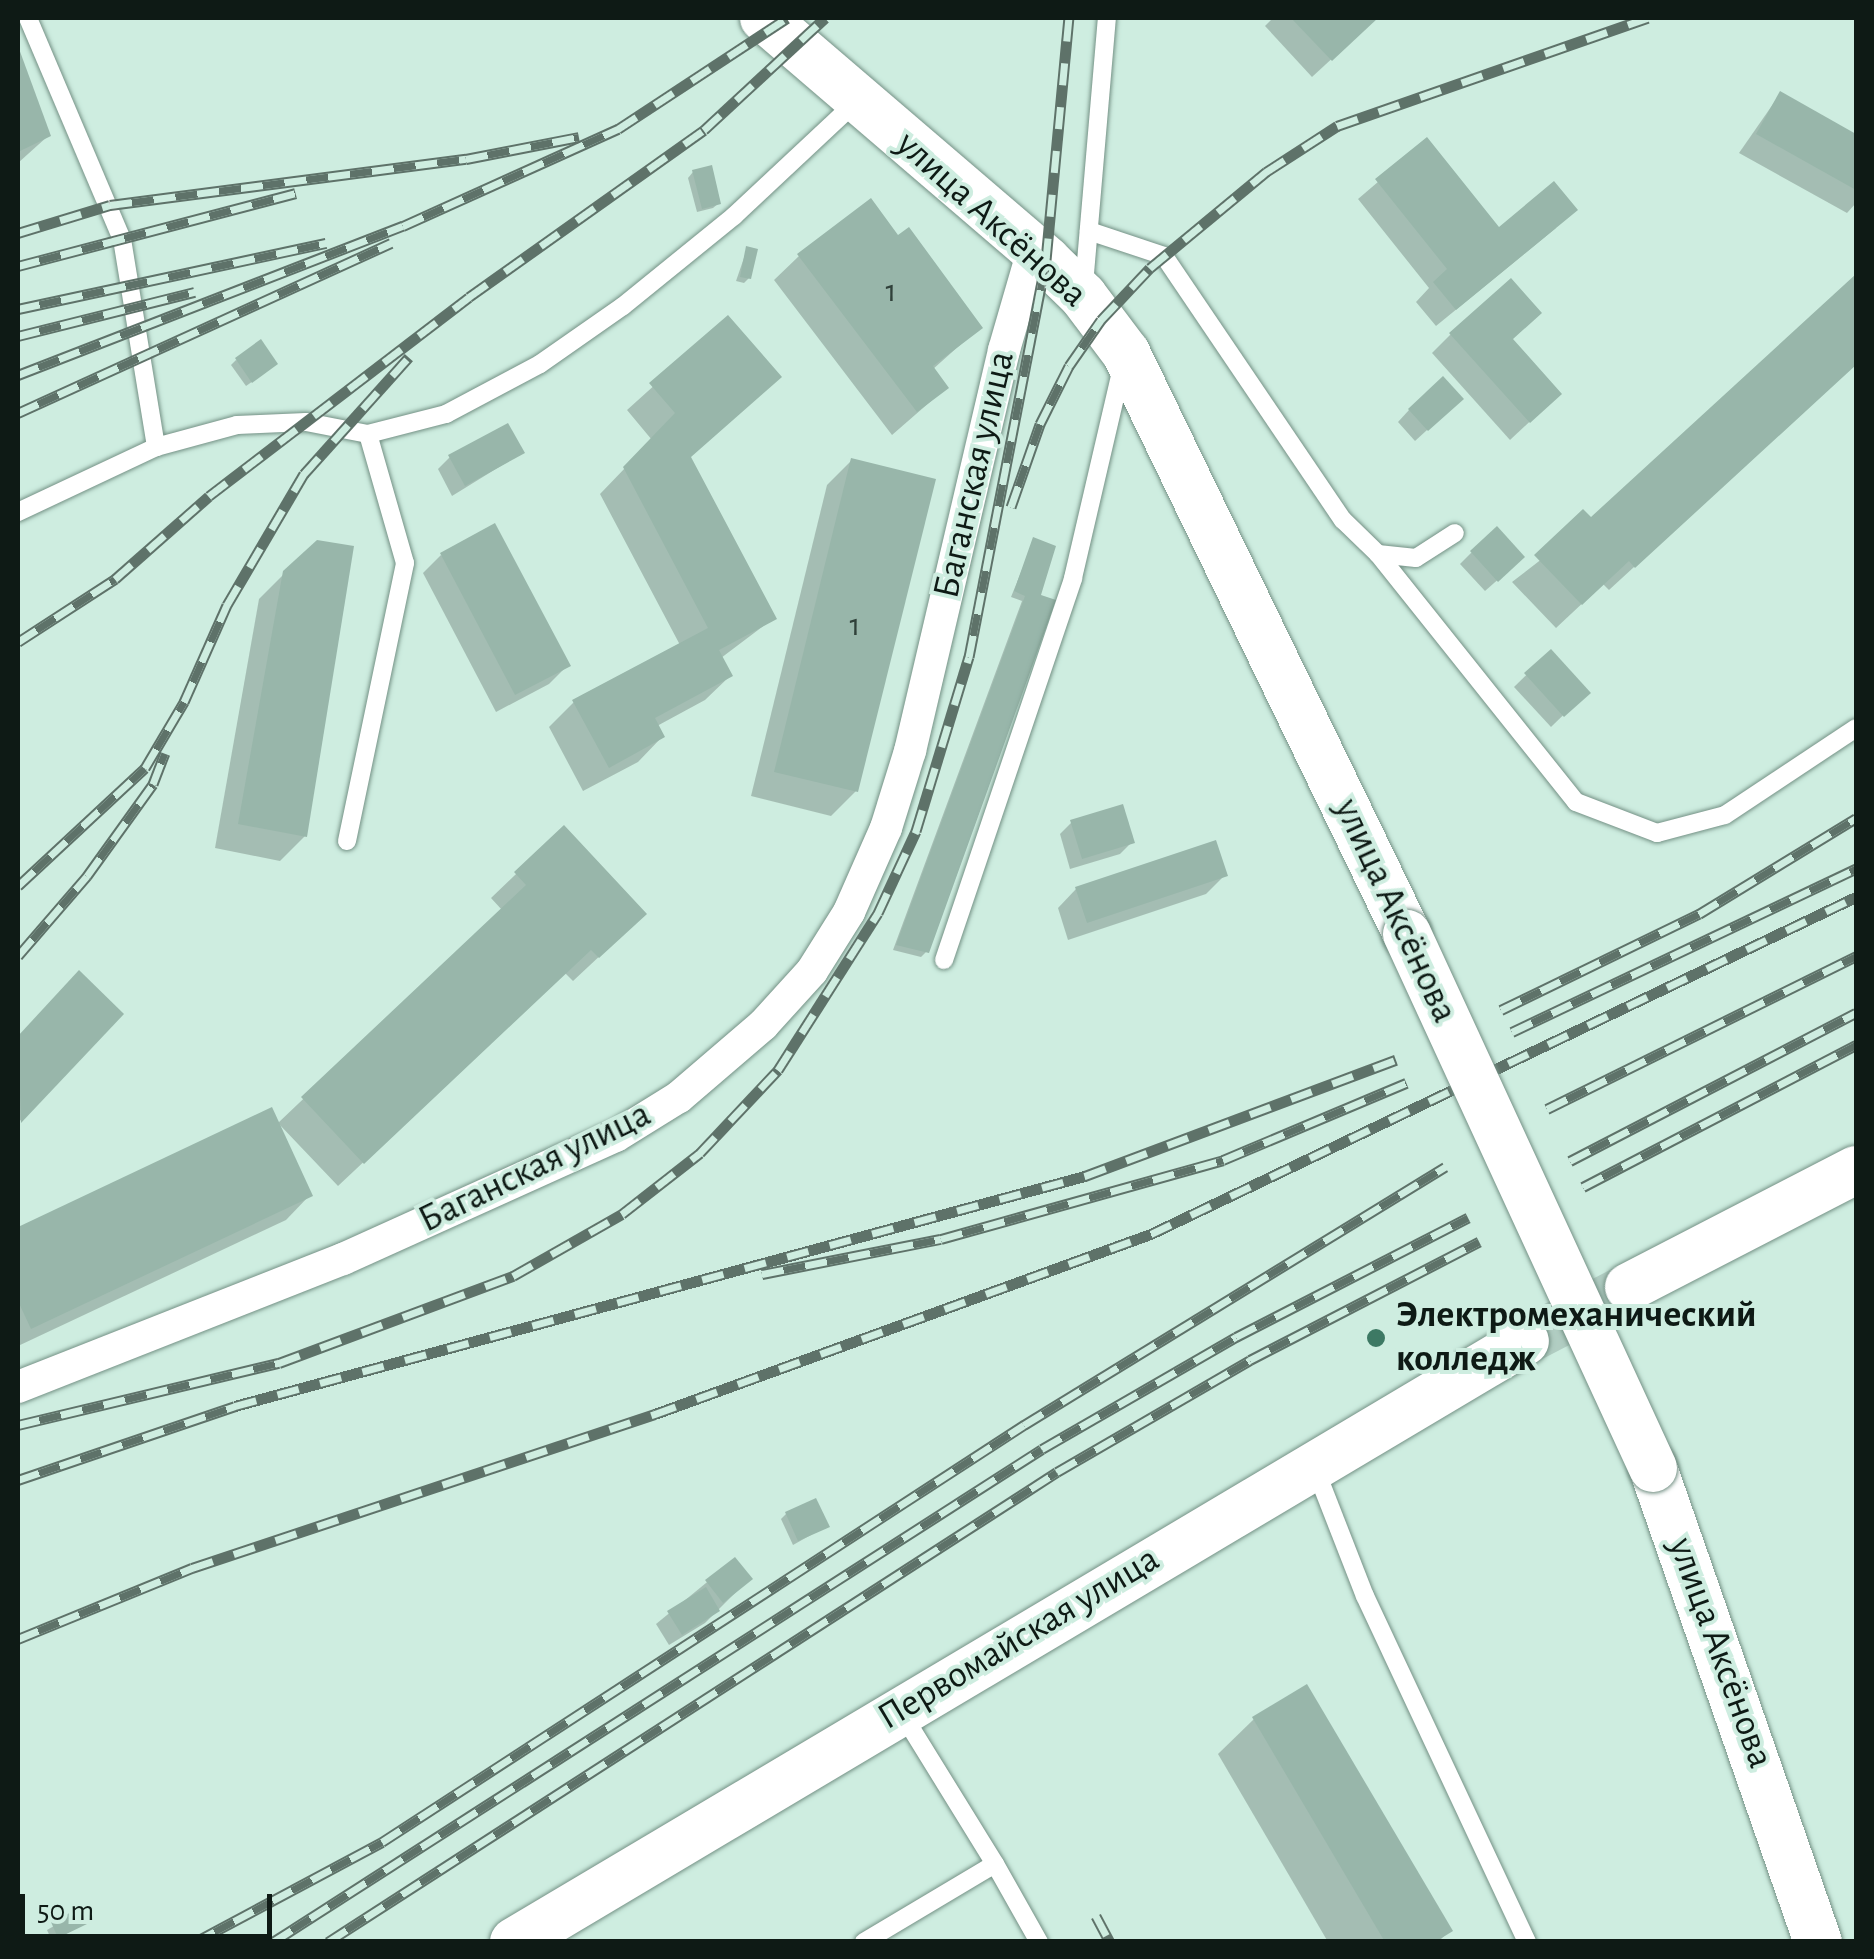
<!DOCTYPE html>
<meta charset="utf-8">
<style>
body{margin:0}
#map{position:relative;width:1874px;height:1959px;overflow:hidden;background:#ceede0;font-family:"Alegreya Sans",sans-serif}
div>[style]{position:absolute}
[style*='--x']{left:calc(var(--x)*1px);top:calc(var(--y)*1px);width:calc(var(--w)*1px);rotate:calc(var(--a)*1deg)}
.shadow>*{inset:0;background:#0003}
.building>*{inset:0;background:#98b6aa}
.secondary-tunnel>*{height:48px;margin-top:-24px;transform-origin:0;background:repeating-linear-gradient(90deg,#b1cdc2 0 48px,transparent 0 72px)}
.roads{filter:drop-shadow(0 0 2px #749185) drop-shadow(0 0 2px #749185)}
.lane>*{height:18px;margin:-9px;padding:0 9px;transform-origin:9px;border-radius:9px;background:#fff}
.street>*{height:32px;margin:-16px;padding:0 16px;transform-origin:16px;border-radius:16px;background:#fff}
.secondary>*{height:48px;margin:-24px;padding:0 24px;transform-origin:24px;border-radius:24px;background:#fff}
.rail>*{height:11px;margin-top:-5.5px;transform-origin:0;background:repeating-linear-gradient(90deg,#ceede0 0 22px,#5e7269 0 44px);box-sizing:border-box;border-block:2px solid #5e7269}
.bridges{filter:drop-shadow(0 0 2px #749185) drop-shadow(0 0 2px #749185)}
.secondary-bridge>*{height:48px;margin:-24px;padding:0 24px;transform-origin:24px;border-radius:24px;background:#fff}
.dots>*{width:28px;height:28px;translate:-50% -50%;box-sizing:border-box;border:5px solid #ceede0;border-radius:50%}
span{translate:-50% -50%;white-space:nowrap;text-align:center;line-height:1.15;-webkit-text-stroke:8px #ceede0;paint-order:stroke}
.number-label{font-size:32px;color:#30413a}
.number-label span{-webkit-text-stroke-width:0}
.street-label{font-size:38px;color:#0e1a15}
.poi-label{font-size:38px;color:#0e1a15;font-weight:700}
.left{translate:0 -50%;text-align:left}
.frame{position:absolute;inset:0;border:20px solid #0e1a15;pointer-events:none}
.scale{position:absolute;left:20px;top:1894px;width:252px;height:45px;box-sizing:border-box;border:5px solid #0e1a15;border-top:0;padding-left:12px;font-size:30px;line-height:35px;white-space:nowrap;color:#0e1a15;-webkit-text-stroke:8px #ceede0;paint-order:stroke}
</style>
<div id="map">
<div class="shadow">
<div style="clip-path:polygon(1273px 18px,1376px 18px,1312px 77px,1265px 26px)"></div>
<div style="clip-path:polygon(18px 52px,48px 136px,18px 163px)"></div>
<div style="clip-path:polygon(1780px 94px,1856px 137px,1856px 203px,1847px 213px,1739px 153px)"></div>
<div style="clip-path:polygon(1426px 141px,1498px 231px,1556px 228px,1436px 326px,1416px 302px,1429px 288px,1358px 199px)"></div>
<div style="clip-path:polygon(693px 172px,719px 203px,713px 208px,697px 212px,688px 178px)"></div>
<div style="clip-path:polygon(897px 239px,979px 328px,932px 370px,946px 388px,892px 435px,774px 280px,799px 256px)"></div>
<div style="clip-path:polygon(747px 249px,749px 278px,744px 283px,736px 281px)"></div>
<div style="clip-path:polygon(1856px 277px,1856px 363px,1609px 590px,1603px 584px,1556px 628px,1512px 582px,1591px 521px)"></div>
<div style="clip-path:polygon(728px 319px,689px 459px,774px 618px,721px 658px,730px 676px,705px 700px,657px 726px,662px 737px,638px 762px,583px 791px,549px 727px,574px 702px,680px 645px,600px 494px,652px 440px,627px 410px)"></div>
<div style="clip-path:polygon(1451px 334px,1510px 340px,1540px 412px,1510px 440px,1432px 353px)"></div>
<div style="clip-path:polygon(236px 360px,270px 369px,246px 386px,231px 365px)"></div>
<div style="clip-path:polygon(1409px 410px,1449px 410px,1415px 441px,1398px 422px)"></div>
<div style="clip-path:polygon(522px 453px,452px 496px,438px 469px,450px 457px)"></div>
<div style="clip-path:polygon(852px 460px,856px 791px,831px 816px,751px 796px,827px 485px)"></div>
<div style="clip-path:polygon(1034px 540px,1053px 547px,926px 952px,921px 957px,893px 950px,1022px 601px,1011px 597px)"></div>
<div style="clip-path:polygon(1472px 552px,1510px 569px,1485px 591px,1460px 564px)"></div>
<div style="clip-path:polygon(441px 555px,568px 665px,549px 684px,496px 712px,423px 573px)"></div>
<div style="clip-path:polygon(285px 573px,305px 836px,280px 861px,215px 848px,259px 599px)"></div>
<div style="clip-path:polygon(1550px 652px,1587px 692px,1551px 727px,1514px 687px)"></div>
<div style="clip-path:polygon(1072px 822px,1132px 842px,1120px 854px,1070px 869px,1060px 834px)"></div>
<div style="clip-path:polygon(564px 828px,619px 938px,573px 981px,565px 973px,338px 1186px,278px 1123px,502px 910px,491px 898px)"></div>
<div style="clip-path:polygon(1225px 875px,1206px 894px,1068px 940px,1058px 908px,1076px 889px)"></div>
<div style="clip-path:polygon(60px 992px,121px 1014px,18px 1123px,18px 1038px)"></div>
<div style="clip-path:polygon(271px 1111px,310px 1195px,286px 1220px,18px 1346px,18px 1230px)"></div>
<div style="clip-path:polygon(786px 1514px,827px 1526px,793px 1545px,781px 1519px)"></div>
<div style="clip-path:polygon(734px 1560px,744px 1584px,705px 1623px,669px 1645px,656px 1624px)"></div>
<div style="clip-path:polygon(1254px 1719px,1450px 1930px,1438px 1942px,1328px 1942px,1218px 1754px)"></div>
<div style="clip-path:polygon(78px 1912px,84px 1924px,52px 1941px,47px 1930px)"></div>
</div>
<div class="building">
<div style="clip-path:polygon(1291px 18px,1378px 18px,1332px 61px)"></div>
<div style="clip-path:polygon(18px 46px,51px 136px,18px 152px)"></div>
<div style="clip-path:polygon(1780px 91px,1856px 134px,1856px 190px,1756px 134px)"></div>
<div style="clip-path:polygon(1427px 137px,1499px 227px,1554px 181px,1578px 210px,1456px 310px,1433px 282px,1447px 269px,1375px 179px)"></div>
<div style="clip-path:polygon(712px 165px,721px 204px,702px 209px,692px 170px)"></div>
<div style="clip-path:polygon(871px 198px,898px 235px,909px 227px,983px 328px,933px 366px,949px 388px,917px 412px,797px 254px)"></div>
<div style="clip-path:polygon(746px 246px,758px 249px,751px 279px,740px 277px)"></div>
<div style="clip-path:polygon(1856px 274px,1856px 365px,1635px 568px,1629px 561px,1582px 605px,1534px 555px,1583px 509px,1591px 517px)"></div>
<div style="clip-path:polygon(1511px 278px,1542px 313px,1513px 339px,1562px 394px,1530px 423px,1449px 333px)"></div>
<div style="clip-path:polygon(728px 315px,782px 377px,691px 457px,777px 619px,719px 650px,733px 676px,655px 718px,665px 737px,609px 768px,572px 700px,708px 628px,623px 467px,675px 413px,649px 383px)"></div>
<div style="clip-path:polygon(261px 339px,278px 364px,252px 383px,235px 358px)"></div>
<div style="clip-path:polygon(1443px 376px,1464px 399px,1428px 431px,1408px 409px)"></div>
<div style="clip-path:polygon(508px 423px,525px 453px,465px 486px,448px 455px)"></div>
<div style="clip-path:polygon(851px 458px,936px 479px,858px 792px,774px 772px)"></div>
<div style="clip-path:polygon(495px 523px,571px 666px,515px 695px,440px 553px)"></div>
<div style="clip-path:polygon(1497px 526px,1525px 557px,1498px 582px,1470px 551px)"></div>
<div style="clip-path:polygon(1033px 537px,1056px 546px,1041px 595px,1056px 600px,929px 953px,896px 945px,1025px 596px,1014px 591px)"></div>
<div style="clip-path:polygon(317px 540px,354px 546px,307px 837px,238px 824px,283px 571px)"></div>
<div style="clip-path:polygon(1551px 649px,1591px 693px,1564px 717px,1524px 673px)"></div>
<div style="clip-path:polygon(1123px 804px,1135px 843px,1082px 859px,1070px 820px)"></div>
<div style="clip-path:polygon(564px 825px,647px 914px,599px 958px,591px 950px,364px 1164px,301px 1097px,526px 885px,514px 872px)"></div>
<div style="clip-path:polygon(1216px 840px,1228px 876px,1087px 923px,1075px 887px)"></div>
<div style="clip-path:polygon(79px 970px,124px 1014px,21px 1123px,18px 1036px)"></div>
<div style="clip-path:polygon(272px 1107px,313px 1196px,31px 1329px,18px 1301px,18px 1227px)"></div>
<div style="clip-path:polygon(816px 1498px,830px 1527px,798px 1541px,785px 1512px)"></div>
<div style="clip-path:polygon(735px 1557px,753px 1579px,723px 1603px,705px 1580px)"></div>
<div style="clip-path:polygon(706px 1587px,720px 1611px,682px 1635px,667px 1611px)"></div>
<div style="clip-path:polygon(1307px 1684px,1453px 1931px,1435px 1942px,1385px 1942px,1252px 1717px)"></div>
<div style="clip-path:polygon(80px 1908px,87px 1924px,58px 1938px,51px 1922px)"></div>
</div>
<div class="secondary-tunnel">
<div style="--x:1525;--y:1341;--w:117;--a:-27.4"></div>
</div>
<div class="roads">
<div class="lane">
<div style="--x:28;--y:18;--w:240;--a:67"></div>
<div style="--x:122;--y:239;--w:211;--a:80.7"></div>
<div style="--x:1089;--y:231;--w:79;--a:18.4"></div>
<div style="--x:1164;--y:256;--w:319;--a:55.9"></div>
<div style="--x:1343;--y:520;--w:49;--a:44.2"></div>
<div style="--x:1378;--y:554;--w:38;--a:6"></div>
<div style="--x:1416;--y:558;--w:46;--a:-32.7"></div>
<div style="--x:1084;--y:285;--w:268;--a:-85.1"></div>
<div style="--x:18;--y:512;--w:153;--a:-25.2"></div>
<div style="--x:156;--y:447;--w:84;--a:-15.2"></div>
<div style="--x:237;--y:425;--w:69;--a:-2.5"></div>
<div style="--x:306;--y:422;--w:63;--a:11"></div>
<div style="--x:368;--y:434;--w:81;--a:-14.4"></div>
<div style="--x:446;--y:414;--w:106;--a:-28"></div>
<div style="--x:540;--y:364;--w:101;--a:-34.9"></div>
<div style="--x:623;--y:306;--w:143;--a:-39"></div>
<div style="--x:734;--y:216;--w:167;--a:-43.1"></div>
<div style="--x:1378;--y:554;--w:317;--a:51.4"></div>
<div style="--x:1576;--y:802;--w:87;--a:20.9"></div>
<div style="--x:1657;--y:833;--w:70;--a:-14.8"></div>
<div style="--x:1725;--y:815;--w:157;--a:-33.6"></div>
<div style="--x:347;--y:841;--w:284;--a:-78.2"></div>
<div style="--x:405;--y:563;--w:134;--a:-106"></div>
<div style="--x:944;--y:960;--w:403;--a:-71.3"></div>
<div style="--x:1073;--y:578;--w:216;--a:-76.9"></div>
<div style="--x:1315;--y:1468;--w:137;--a:68.7"></div>
<div style="--x:1365;--y:1596;--w:382;--a:64.9"></div>
<div style="--x:995;--y:1864;--w:90;--a:60.6"></div>
<div style="--x:864;--y:1942;--w:152;--a:-30.8"></div>
<div style="--x:995;--y:1864;--w:175;--a:-121.7"></div>
</div>
<div class="street">
<div style="--x:18;--y:1387;--w:349;--a:-21.5"></div>
<div style="--x:343;--y:1259;--w:299;--a:-24.3"></div>
<div style="--x:616;--y:1136;--w:74;--a:-31.8"></div>
<div style="--x:679;--y:1097;--w:111;--a:-40.6"></div>
<div style="--x:763;--y:1025;--w:73;--a:-47.8"></div>
<div style="--x:812;--y:971;--w:70;--a:-57.9"></div>
<div style="--x:849;--y:912;--w:92;--a:-66.2"></div>
<div style="--x:886;--y:828;--w:81;--a:-72.7"></div>
<div style="--x:910;--y:751;--w:412;--a:-76.8"></div>
<div style="--x:1004;--y:350;--w:104;--a:-73.8"></div>
</div>
<div class="secondary">
<div style="--x:764;--y:18;--w:372;--a:40.6"></div>
<div style="--x:1046;--y:260;--w:52;--a:44.2"></div>
<div style="--x:1083;--y:296;--w:71;--a:53"></div>
<div style="--x:1126;--y:353;--w:645;--a:64.19"></div>
<div style="--x:1629;--y:1287;--w:255;--a:-27.3"></div>
<div style="--x:1653;--y:1468;--w:502;--a:70.81"></div>
<div style="--x:514;--y:1942;--w:1176;--a:-30.73"></div>
</div>
</div>
<div class="rail">
<div style="--x:18;--y:233;--w:96;--a:-16.9"></div>
<div style="--x:110;--y:205;--w:359;--a:-7.4"></div>
<div style="--x:466;--y:159;--w:115;--a:-11"></div>
<div style="--x:18;--y:266;--w:287;--a:-14.7"></div>
<div style="--x:18;--y:309;--w:315;--a:-12.1"></div>
<div style="--x:18;--y:336;--w:182;--a:-14"></div>
<div style="--x:18;--y:375;--w:413;--a:-21.2"></div>
<div style="--x:403;--y:226;--w:236;--a:-24.3"></div>
<div style="--x:618;--y:129;--w:202;--a:-33.3"></div>
<div style="--x:18;--y:413;--w:410;--a:-24.5"></div>
<div style="--x:1011;--y:507;--w:88;--a:-70.7"></div>
<div style="--x:1040;--y:424;--w:65;--a:-63.4"></div>
<div style="--x:1069;--y:366;--w:56;--a:-55.2"></div>
<div style="--x:1101;--y:320;--w:71;--a:-46.7"></div>
<div style="--x:1150;--y:268;--w:151;--a:-39.6"></div>
<div style="--x:1266;--y:172;--w:85;--a:-32.9"></div>
<div style="--x:1337;--y:126;--w:329;--a:-19.2"></div>
<div style="--x:18;--y:642;--w:116;--a:-33"></div>
<div style="--x:115;--y:579;--w:125;--a:-41.4"></div>
<div style="--x:209;--y:496;--w:327;--a:-37.4"></div>
<div style="--x:469;--y:297;--w:288;--a:-35.4"></div>
<div style="--x:704;--y:130;--w:165;--a:-42.8"></div>
<div style="--x:18;--y:886;--w:173;--a:-42.9"></div>
<div style="--x:145;--y:768;--w:77;--a:-59.4"></div>
<div style="--x:184;--y:702;--w:106;--a:-66.1"></div>
<div style="--x:227;--y:605;--w:152;--a:-59.6"></div>
<div style="--x:304;--y:474;--w:157;--a:-48.1"></div>
<div style="--x:18;--y:956;--w:106;--a:-49.2"></div>
<div style="--x:87;--y:876;--w:113;--a:-54.3"></div>
<div style="--x:153;--y:784;--w:33;--a:-69"></div>
<div style="--x:1501;--y:1010;--w:220;--a:-25.9"></div>
<div style="--x:1699;--y:914;--w:184;--a:-31.4"></div>
<div style="--x:1512;--y:1032;--w:381;--a:-25.4"></div>
<div style="--x:1547;--y:1109;--w:345;--a:-26.3"></div>
<div style="--x:1570;--y:1161;--w:322;--a:-27.4"></div>
<div style="--x:1583;--y:1187;--w:308;--a:-27.5"></div>
<div style="--x:762;--y:1274;--w:182;--a:-11.1"></div>
<div style="--x:941;--y:1239;--w:293;--a:-15.6"></div>
<div style="--x:1223;--y:1160;--w:199;--a:-22.8"></div>
<div style="--x:18;--y:1425;--w:268;--a:-13.4"></div>
<div style="--x:279;--y:1363;--w:250;--a:-20.4"></div>
<div style="--x:513;--y:1276;--w:125;--a:-29.6"></div>
<div style="--x:622;--y:1214;--w:99;--a:-38"></div>
<div style="--x:700;--y:1153;--w:114;--a:-46.8"></div>
<div style="--x:778;--y:1070;--w:186;--a:-57.5"></div>
<div style="--x:878;--y:913;--w:90;--a:-65.1"></div>
<div style="--x:916;--y:831;--w:182;--a:-73.1"></div>
<div style="--x:969;--y:657;--w:404;--a:-79"></div>
<div style="--x:1046;--y:260;--w:243;--a:-84.6"></div>
<div style="--x:18;--y:1480;--w:229;--a:-18.8"></div>
<div style="--x:235;--y:1406;--w:881;--a:-15.14"></div>
<div style="--x:1085;--y:1176;--w:332;--a:-20.5"></div>
<div style="--x:18;--y:1639;--w:188;--a:-22.2"></div>
<div style="--x:192;--y:1568;--w:488;--a:-18.4"></div>
<div style="--x:655;--y:1414;--w:528;--a:-19.95"></div>
<div style="--x:1151;--y:1234;--w:781;--a:-25.55"></div>
<div style="--x:1096;--y:1916;--w:30;--a:62"></div>
<div style="--x:195;--y:1942;--w:212;--a:-28.1"></div>
<div style="--x:382;--y:1842;--w:766;--a:-33.01"></div>
<div style="--x:1024;--y:1425;--w:494;--a:-31.5"></div>
<div style="--x:273;--y:1942;--w:913;--a:-32.66"></div>
<div style="--x:1042;--y:1449;--w:224;--a:-30"></div>
<div style="--x:1236;--y:1337;--w:261;--a:-27.2"></div>
<div style="--x:328;--y:1942;--w:867;--a:-32.81"></div>
<div style="--x:1057;--y:1472;--w:223;--a:-30.1"></div>
<div style="--x:1250;--y:1360;--w:258;--a:-27.3"></div>
</div>
<div class="bridges">
<div class="secondary-bridge">
<div style="--x:1407;--y:934;--w:588;--a:65.27"></div>
</div>
</div>
<div class="dots">
<div style="left:1376px;top:1338px;background:#3d7964"></div>
</div>
<div class="number-label">
<span style="left:891px;top:291px">1</span>
<span style="left:855px;top:625px">1</span>
</div>
<div class="street-label">
<span style="left:991px;top:220px;rotate:42deg">улица Аксёнова</span>
<span style="left:975px;top:475px;rotate:-77deg">Баганская улица</span>
<span style="left:1395px;top:911px;rotate:65deg">улица Аксёнова</span>
<span style="left:535px;top:1168px;rotate:-26deg">Баганская улица</span>
<span style="left:1019px;top:1639px;rotate:-31deg">Первомайская улица</span>
<span style="left:1720px;top:1653px;rotate:70deg">улица Аксёнова</span>
</div>
<div class="poi-label">
<span class="left" style="left:1396px;top:1338px">Электромеханический<br>колледж</span>
</div>
<div class="frame"></div>
<div class="scale">50 m</div>
</div>
